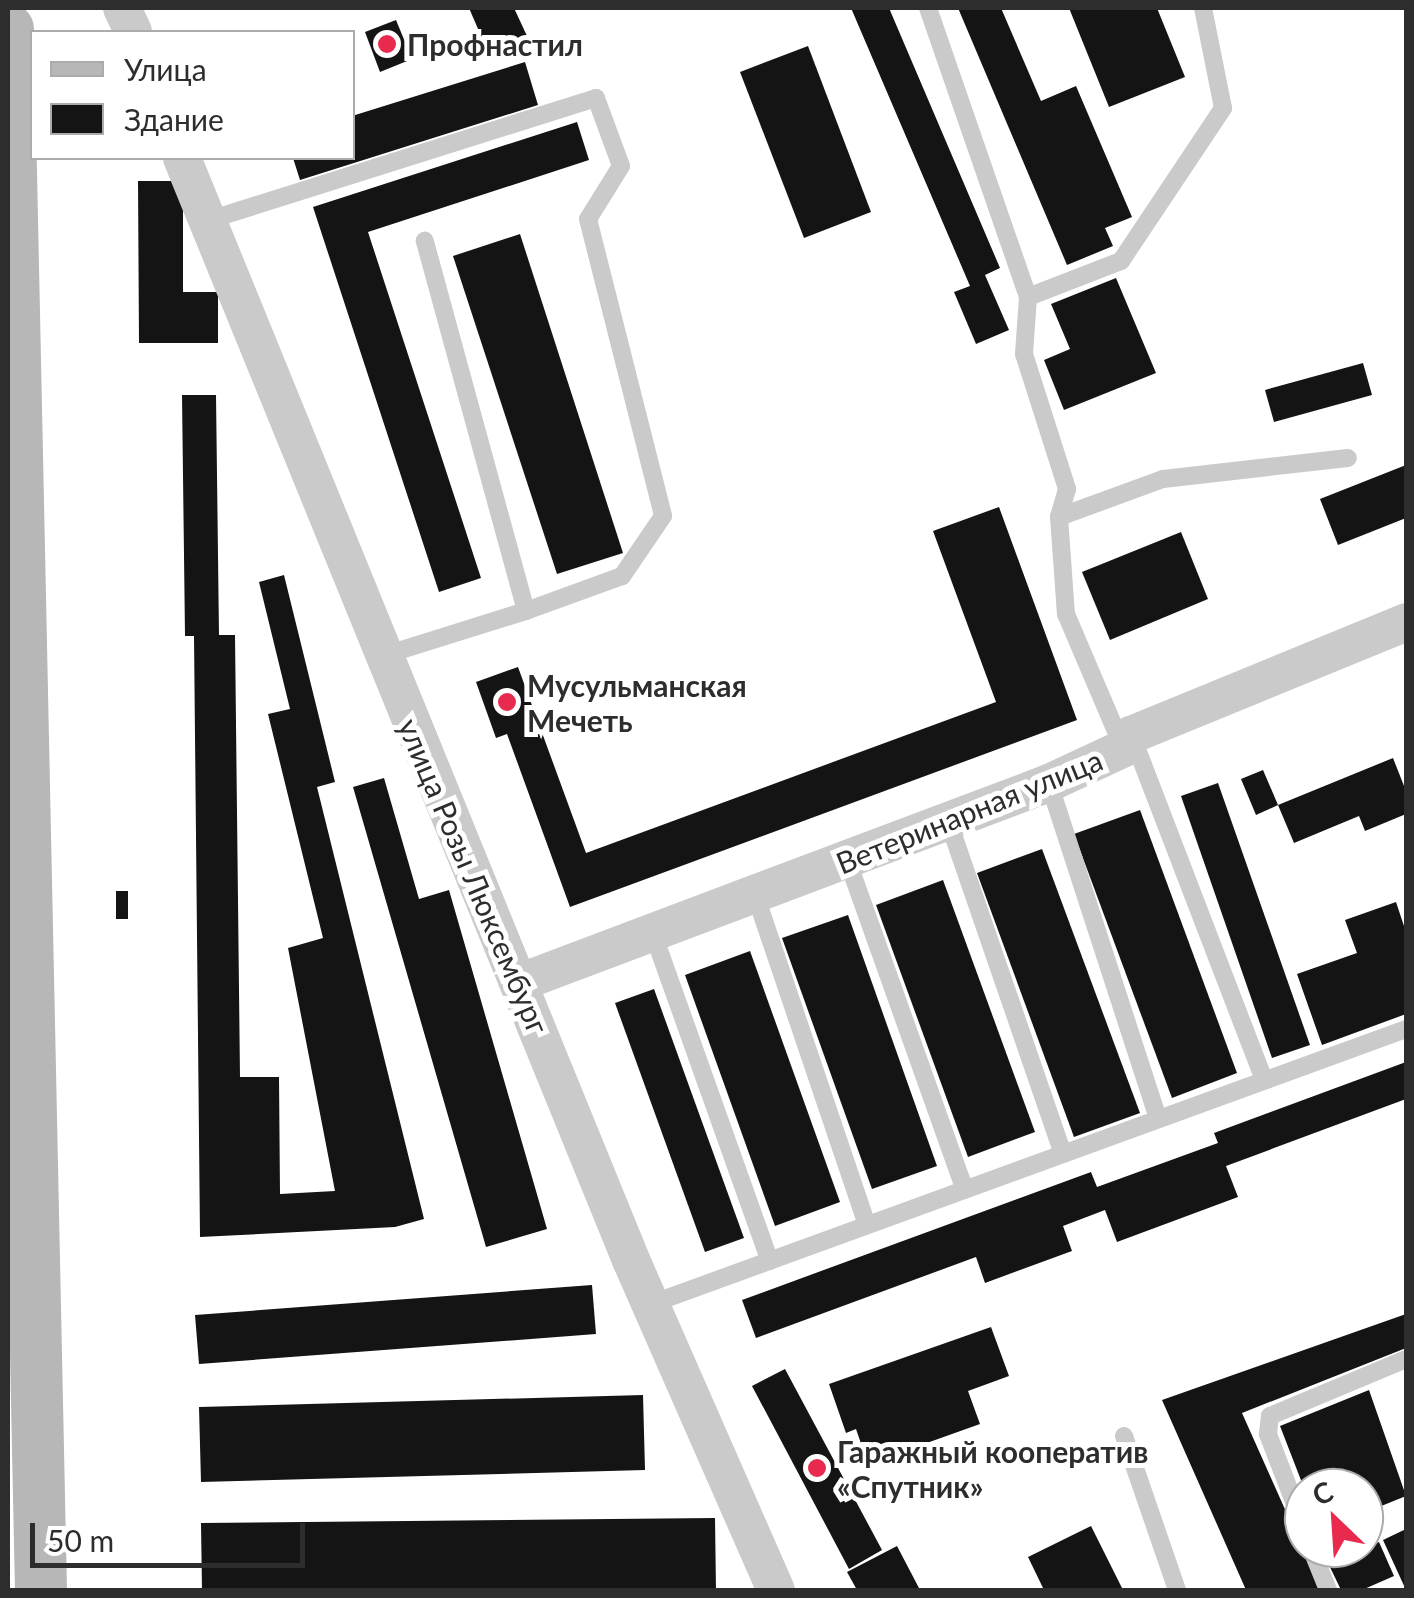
<!DOCTYPE html>
<meta charset="utf-8">
<style>
body{margin:0}
#map{position:relative;width:1414px;height:1598px;overflow:hidden;background:#fff;font-family:Lato,sans-serif}
div>[style]{position:absolute}
[style*='--x']{left:calc(var(--x)*1px);top:calc(var(--y)*1px);width:calc(var(--w)*1px);rotate:calc(var(--a)*1deg)}
.building>*{inset:0;background:#141414}
.lane>*{height:18px;margin:-9px;padding:0 9px;transform-origin:9px;border-radius:9px;background:#cacaca}
.street>*{height:38px;margin:-19px;padding:0 19px;transform-origin:19px;border-radius:19px;background:#cacaca}
.secondary>*{height:52px;margin:-26px;padding:0 26px;transform-origin:26px;border-radius:26px;background:#b7b7b7}
.dots>*{width:28px;height:28px;translate:-50% -50%;box-sizing:border-box;border:5px solid #fff;border-radius:50%}
span{translate:-50% -50%;white-space:nowrap;text-align:center;line-height:1.15;-webkit-text-stroke:10px #fff;paint-order:stroke}
.poi-label{font-size:30px;color:#2d2d2d;font-weight:700}
.left{translate:0 -50%;text-align:left}
.street-label{font-size:30px;color:#2d2d2d}
.frame{position:absolute;inset:0;border:10px solid #2d2d2d;pointer-events:none}
.legend{position:absolute;left:30px;top:30px;width:325px;height:130px;box-sizing:border-box;background:#fff;border:2px solid #ababab;margin:0;padding:12px 18px;list-style:none;font-size:30px;color:#2d2d2d}
.legend li{display:flex;align-items:center;gap:20px;height:50px}
.legend b{width:50px;border:2px solid #ababab}
.north{position:absolute;left:1284px;top:1468px;width:100px;height:100px;box-sizing:border-box;background:#fff;border:2px solid #ababab;border-radius:50%;rotate:335deg;font-size:28px;font-weight:700;line-height:40px;text-align:center;color:#2d2d2d}
.north::after{content:'';display:block;margin:auto;width:35px;height:45px;background:#e92a4f;clip-path:polygon(50% 0,100% 100%,50% 72%,0 100%)}
.scale{position:absolute;left:30px;top:1523px;width:275px;height:45px;box-sizing:border-box;border:5px solid #2d2d2d;border-top:0;padding-left:12px;font-size:30px;line-height:35px;white-space:nowrap;color:#2d2d2d;-webkit-text-stroke:8px #fff;paint-order:stroke}
</style>
<div id="map">
<div class="building">
<div style="clip-path:polygon(469px 8px,514px 8px,527px 36px,488px 52px)"></div>
<div style="clip-path:polygon(851px 8px,889px 8px,1000px 268px,985px 275px,1009px 330px,976px 344px,954px 292px,970px 286px)"></div>
<div style="clip-path:polygon(958px 8px,1001px 8px,1041px 101px,1076px 86px,1132px 217px,1105px 228px,1113px 246px,1067px 265px)"></div>
<div style="clip-path:polygon(1069px 8px,1157px 8px,1185px 77px,1109px 107px)"></div>
<div style="clip-path:polygon(396px 20px,412px 59px,380px 72px,365px 32px)"></div>
<div style="clip-path:polygon(808px 46px,871px 212px,804px 238px,740px 72px)"></div>
<div style="clip-path:polygon(525px 62px,538px 105px,300px 180px,293px 158px,352px 158px,352px 116px)"></div>
<div style="clip-path:polygon(577px 122px,589px 160px,368px 232px,481px 578px,439px 592px,313px 207px)"></div>
<div style="clip-path:polygon(138px 181px,183px 181px,183px 292px,218px 292px,218px 343px,139px 343px)"></div>
<div style="clip-path:polygon(520px 234px,623px 553px,557px 574px,453px 256px)"></div>
<div style="clip-path:polygon(1116px 278px,1156px 373px,1064px 410px,1044px 360px,1070px 349px,1051px 304px)"></div>
<div style="clip-path:polygon(1363px 363px,1372px 395px,1274px 422px,1265px 390px)"></div>
<div style="clip-path:polygon(182px 395px,216px 395px,219px 635px,235px 635px,240px 1077px,279px 1077px,280px 1194px,335px 1191px,288px 948px,323px 938px,268px 714px,290px 709px,259px 582px,284px 575px,335px 782px,317px 787px,424px 1219px,395px 1227px,200px 1237px,194px 636px,185px 636px)"></div>
<div style="clip-path:polygon(1406px 465px,1406px 518px,1338px 545px,1320px 499px)"></div>
<div style="clip-path:polygon(999px 507px,1077px 720px,570px 907px,507px 734px,496px 738px,476px 682px,518px 667px,586px 853px,996px 702px,933px 531px)"></div>
<div style="clip-path:polygon(1181px 532px,1208px 599px,1110px 640px,1082px 572px)"></div>
<div style="clip-path:polygon(1393px 758px,1406px 791px,1406px 814px,1365px 831px,1359px 816px,1294px 843px,1278px 805px)"></div>
<div style="clip-path:polygon(1263px 770px,1278px 805px,1256px 815px,1241px 779px)"></div>
<div style="clip-path:polygon(384px 778px,419px 899px,449px 890px,547px 1229px,486px 1247px,353px 787px)"></div>
<div style="clip-path:polygon(1218px 783px,1310px 1045px,1272px 1058px,1181px 796px)"></div>
<div style="clip-path:polygon(1140px 810px,1237px 1073px,1172px 1098px,1074px 834px)"></div>
<div style="clip-path:polygon(1042px 849px,1140px 1113px,1074px 1137px,977px 873px)"></div>
<div style="clip-path:polygon(943px 880px,1035px 1132px,968px 1157px,876px 905px)"></div>
<div style="clip-path:polygon(116px 891px,128px 891px,128px 919px,116px 919px)"></div>
<div style="clip-path:polygon(1396px 902px,1406px 932px,1406px 1014px,1322px 1045px,1297px 974px,1357px 953px,1345px 920px)"></div>
<div style="clip-path:polygon(848px 915px,937px 1166px,872px 1189px,782px 938px)"></div>
<div style="clip-path:polygon(750px 951px,840px 1202px,775px 1226px,685px 975px)"></div>
<div style="clip-path:polygon(654px 989px,744px 1238px,705px 1252px,615px 1003px)"></div>
<div style="clip-path:polygon(1406px 1062px,1406px 1099px,1226px 1166px,1238px 1197px,1117px 1242px,1105px 1210px,1063px 1226px,1072px 1251px,985px 1283px,976px 1257px,756px 1338px,742px 1300px,1091px 1172px,1097px 1187px,1218px 1143px,1214px 1133px)"></div>
<div style="clip-path:polygon(592px 1285px,596px 1334px,199px 1364px,195px 1315px)"></div>
<div style="clip-path:polygon(1406px 1314px,1406px 1348px,1242px 1413px,1321px 1590px,1246px 1590px,1162px 1400px)"></div>
<div style="clip-path:polygon(991px 1327px,1009px 1376px,968px 1391px,980px 1424px,868px 1464px,856px 1429px,846px 1433px,829px 1384px)"></div>
<div style="clip-path:polygon(785px 1369px,882px 1550px,849px 1569px,752px 1386px)"></div>
<div style="clip-path:polygon(1369px 1390px,1406px 1496px,1364px 1513px,1364px 1488px,1304px 1488px,1280px 1426px)"></div>
<div style="clip-path:polygon(643px 1395px,645px 1470px,201px 1482px,199px 1407px)"></div>
<div style="clip-path:polygon(715px 1518px,716px 1590px,202px 1590px,201px 1523px)"></div>
<div style="clip-path:polygon(1091px 1526px,1123px 1590px,1044px 1590px,1028px 1557px)"></div>
<div style="clip-path:polygon(1406px 1529px,1406px 1590px,1383px 1540px)"></div>
<div style="clip-path:polygon(1379px 1542px,1394px 1576px,1362px 1590px,1341px 1590px,1329px 1565px)"></div>
<div style="clip-path:polygon(897px 1546px,920px 1590px,857px 1590px,847px 1572px)"></div>
</div>
<div class="lane">
<div style="--x:928;--y:8;--w:306;--a:70.9"></div>
<div style="--x:1028;--y:297;--w:57;--a:94"></div>
<div style="--x:1024;--y:354;--w:142;--a:72.3"></div>
<div style="--x:1067;--y:489;--w:29;--a:106"></div>
<div style="--x:1059;--y:517;--w:97;--a:85.9"></div>
<div style="--x:1066;--y:614;--w:142;--a:66.9"></div>
<div style="--x:206;--y:221;--w:409;--a:-17.5"></div>
<div style="--x:596;--y:98;--w:72;--a:69.8"></div>
<div style="--x:621;--y:166;--w:62;--a:121.9"></div>
<div style="--x:588;--y:219;--w:306;--a:75.8"></div>
<div style="--x:663;--y:516;--w:73;--a:124.3"></div>
<div style="--x:622;--y:576;--w:102;--a:160"></div>
<div style="--x:1028;--y:297;--w:100;--a:-21.2"></div>
<div style="--x:1121;--y:261;--w:184;--a:-56.3"></div>
<div style="--x:1223;--y:108;--w:102;--a:-101.3"></div>
<div style="--x:1059;--y:517;--w:111;--a:-20.1"></div>
<div style="--x:1163;--y:479;--w:186;--a:-6.5"></div>
<div style="--x:382;--y:656;--w:151;--a:-17.4"></div>
<div style="--x:526;--y:611;--w:384;--a:-105.3"></div>
<div style="--x:1132;--y:736;--w:368;--a:69"></div>
<div style="--x:1049;--y:783;--w:353;--a:72"></div>
<div style="--x:948;--y:820;--w:353;--a:71"></div>
<div style="--x:847;--y:859;--w:351;--a:70.4"></div>
<div style="--x:755;--y:894;--w:349;--a:71.3"></div>
<div style="--x:654;--y:936;--w:345;--a:70.4"></div>
<div style="--x:651;--y:1304;--w:804;--a:-20.01"></div>
<div style="--x:1124;--y:1436;--w:163;--a:71"></div>
<div style="--x:1304;--y:1528;--w:101;--a:-111"></div>
<div style="--x:1268;--y:1434;--w:18;--a:-84"></div>
<div style="--x:1270;--y:1416;--w:147;--a:-22.7"></div>
<div style="--x:1311;--y:1548;--w:45;--a:68"></div>
</div>
<div class="street">
<div style="--x:122;--y:8;--w:26;--a:65"></div>
<div style="--x:182;--y:158;--w:1190;--a:67.83"></div>
<div style="--x:631;--y:1260;--w:360;--a:66.3"></div>
<div style="--x:521;--y:982;--w:564;--a:-20.65"></div>
<div style="--x:1049;--y:783;--w:83;--a:-25"></div>
<div style="--x:1124;--y:748;--w:15;--a:-62"></div>
<div style="--x:1131;--y:735;--w:297;--a:-22.3"></div>
</div>
<div class="secondary">
<div style="--x:8;--y:29;--w:1561;--a:88.79"></div>
</div>
<div class="dots">
<div style="left:387px;top:44px;background:#e92a4f"></div>
<div style="left:507px;top:702px;background:#e92a4f"></div>
<div style="left:817px;top:1468px;background:#e92a4f"></div>
</div>
<div class="poi-label">
<span class="left" style="left:407px;top:44px">Профнастил</span>
<span class="left" style="left:527px;top:702px">Мусульманская<br>Мечеть</span>
<span class="left" style="left:837px;top:1468px">Гаражный кооператив<br>«Спутник»</span>
</div>
<div class="street-label">
<span style="left:969px;top:811px;rotate:-22deg">Ветеринарная улица</span>
<span style="left:474px;top:876px;rotate:67deg">улица Розы Люксембург</span>
</div>
<div class="frame"></div>
<ul class="legend">
<li><b style="height:12px;background:#b7b7b7"></b>Улица</li>
<li><b style="height:28px;background:#141414"></b>Здание</li>
</ul>
<div class="north">С</div>
<div class="scale">50 m</div>
</div>
